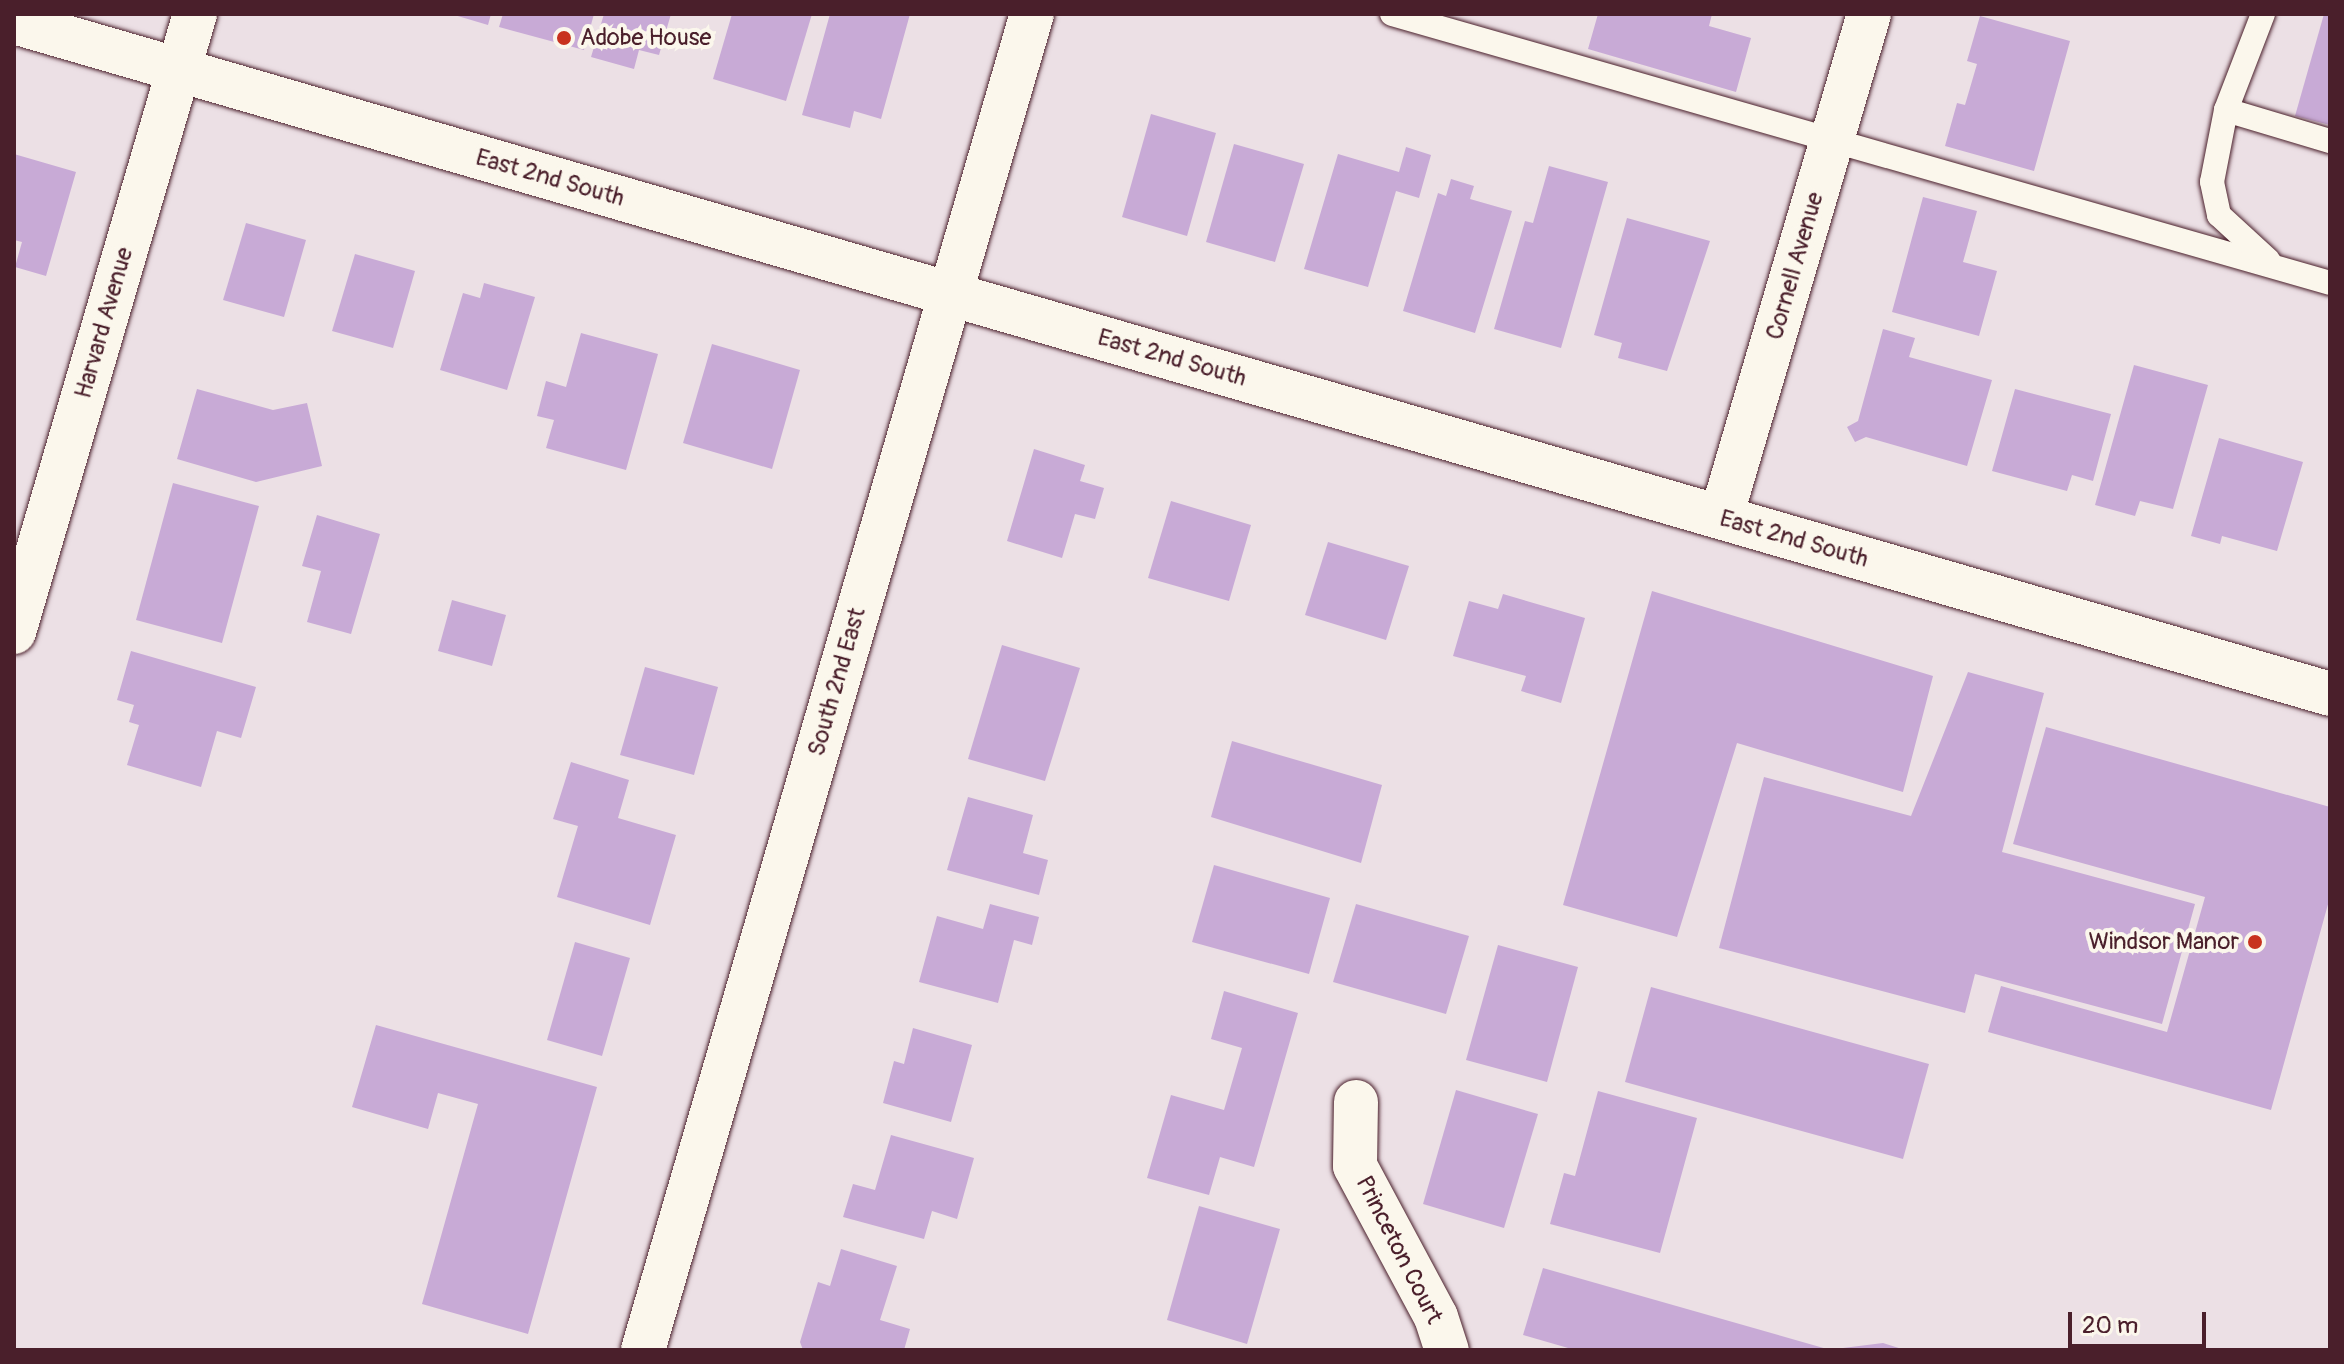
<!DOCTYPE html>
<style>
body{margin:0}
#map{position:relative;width:2344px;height:1364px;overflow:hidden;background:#ece0e5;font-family:Pangolin,sans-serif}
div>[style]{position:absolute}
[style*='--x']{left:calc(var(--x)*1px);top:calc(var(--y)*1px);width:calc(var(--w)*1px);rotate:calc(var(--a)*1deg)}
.building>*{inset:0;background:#c8aad6}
.roads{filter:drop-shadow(0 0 2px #4a1f2b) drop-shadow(0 0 2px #4a1f2b)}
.lane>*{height:24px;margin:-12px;padding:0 12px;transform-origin:12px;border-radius:12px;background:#fbf7ec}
.street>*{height:44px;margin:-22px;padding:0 22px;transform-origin:22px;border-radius:22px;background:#fbf7ec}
.secondary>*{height:44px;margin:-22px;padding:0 22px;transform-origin:22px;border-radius:22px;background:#fbf7ec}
.dots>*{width:22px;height:22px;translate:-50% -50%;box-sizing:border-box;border:4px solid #fbf7ec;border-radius:50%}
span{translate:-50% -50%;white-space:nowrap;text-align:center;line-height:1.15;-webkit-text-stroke:8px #fbf7ec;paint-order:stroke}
.poi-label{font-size:24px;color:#4a1f2b}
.left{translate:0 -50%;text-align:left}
.right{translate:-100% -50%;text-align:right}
.street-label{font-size:24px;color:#4a1f2b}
.frame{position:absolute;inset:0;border:16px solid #4a1f2b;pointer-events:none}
.scale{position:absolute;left:2068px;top:1312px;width:138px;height:36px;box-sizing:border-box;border:4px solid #4a1f2b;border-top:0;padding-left:10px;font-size:24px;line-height:28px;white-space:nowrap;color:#4a1f2b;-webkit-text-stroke:6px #fbf7ec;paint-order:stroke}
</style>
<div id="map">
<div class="building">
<div style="clip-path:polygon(451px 14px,491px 14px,488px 25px)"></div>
<div style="clip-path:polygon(503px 14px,594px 14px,584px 50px,499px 27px)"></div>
<div style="clip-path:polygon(604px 14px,671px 14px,659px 55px,639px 50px,634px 69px,591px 57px)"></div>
<div style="clip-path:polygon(732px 14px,812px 14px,786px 101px,713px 79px)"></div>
<div style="clip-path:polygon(830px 14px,910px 14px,881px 119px,854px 111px,850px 128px,802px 115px)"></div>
<div style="clip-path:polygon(1598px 14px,1712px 14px,1709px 26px,1751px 38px,1736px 92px,1588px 49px)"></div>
<div style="clip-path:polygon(2324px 14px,2330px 14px,2330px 125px,2295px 116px)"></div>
<div style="clip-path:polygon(1980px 16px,2070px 41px,2034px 171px,1945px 146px,1957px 103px,1965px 105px,1977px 64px,1967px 61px)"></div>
<div style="clip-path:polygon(1151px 114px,1216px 133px,1187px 236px,1122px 217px)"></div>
<div style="clip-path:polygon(1234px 144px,1304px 164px,1275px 262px,1206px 242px)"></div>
<div style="clip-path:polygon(1406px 147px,1431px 155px,1419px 198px,1396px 191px,1368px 287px,1304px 269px,1338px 154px,1399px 172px)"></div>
<div style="clip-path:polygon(14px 154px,76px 172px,46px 276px,15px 267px,22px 242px,14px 240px)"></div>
<div style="clip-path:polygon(1549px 166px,1608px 182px,1561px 348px,1494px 329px,1525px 221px,1533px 223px)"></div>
<div style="clip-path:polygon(1451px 179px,1474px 186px,1470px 199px,1512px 211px,1475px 333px,1403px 311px,1438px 193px,1446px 196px)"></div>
<div style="clip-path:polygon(1923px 197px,1977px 211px,1963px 262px,1997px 271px,1979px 336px,1892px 312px)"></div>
<div style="clip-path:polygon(1627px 218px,1710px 241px,1667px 371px,1618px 358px,1622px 343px,1594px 335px)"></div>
<div style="clip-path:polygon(246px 223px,306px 240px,284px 317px,223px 300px)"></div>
<div style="clip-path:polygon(355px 254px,415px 271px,393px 348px,332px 331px)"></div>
<div style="clip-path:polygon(484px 283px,535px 297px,507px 390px,440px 370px,463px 293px,480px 298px)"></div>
<div style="clip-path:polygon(1883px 329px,1915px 338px,1909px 357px,1992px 380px,1967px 466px,1866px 437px,1855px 442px,1847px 427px,1858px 421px)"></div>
<div style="clip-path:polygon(581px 333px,658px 354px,626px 470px,546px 448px,554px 420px,537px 416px,546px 381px,566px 387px)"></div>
<div style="clip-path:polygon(712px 344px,800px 370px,772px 469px,683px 443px)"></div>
<div style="clip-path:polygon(2134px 365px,2208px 385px,2173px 509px,2140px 501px,2135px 516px,2095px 505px)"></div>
<div style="clip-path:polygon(197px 389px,273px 410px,307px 403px,322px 466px,256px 482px,177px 459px)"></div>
<div style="clip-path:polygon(2015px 389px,2111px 414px,2093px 481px,2072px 475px,2067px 491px,1992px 471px)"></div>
<div style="clip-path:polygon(2219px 438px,2303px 462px,2277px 551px,2222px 536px,2220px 544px,2191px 536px)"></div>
<div style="clip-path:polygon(1034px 449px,1085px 465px,1080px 481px,1104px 488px,1095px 519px,1075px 514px,1062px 558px,1007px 541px)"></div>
<div style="clip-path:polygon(173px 483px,259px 506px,222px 643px,136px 620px)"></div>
<div style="clip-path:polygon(1171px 501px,1251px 525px,1229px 601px,1148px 578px)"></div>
<div style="clip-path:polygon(317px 515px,380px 534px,351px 634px,307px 622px,321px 571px,302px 566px)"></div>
<div style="clip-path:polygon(1328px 542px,1409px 566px,1386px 640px,1305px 615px)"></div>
<div style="clip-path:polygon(1652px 591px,1933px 676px,1903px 792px,1737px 743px,1677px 937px,1563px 905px)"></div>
<div style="clip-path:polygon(1503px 594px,1585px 618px,1561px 703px,1521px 691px,1526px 676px,1453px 656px,1469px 601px,1498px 609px)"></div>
<div style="clip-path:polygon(452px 600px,506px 615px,492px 666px,438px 651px)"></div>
<div style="clip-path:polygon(1002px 645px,1080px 668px,1045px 781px,968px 759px)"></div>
<div style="clip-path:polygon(131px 651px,256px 687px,241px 738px,217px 731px,201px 787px,127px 765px,139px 725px,129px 722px,134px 705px,117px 700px)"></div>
<div style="clip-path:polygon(645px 667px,718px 687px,694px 775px,620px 755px)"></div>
<div style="clip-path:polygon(1968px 672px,2044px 693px,2002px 852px,2195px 904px,2162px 1024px,1975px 974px,1965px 1013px,1719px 948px,1764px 777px,1911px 816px)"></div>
<div style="clip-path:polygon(2046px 727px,2330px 807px,2330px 897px,2271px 1110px,1988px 1032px,2001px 986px,2167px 1032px,2205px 897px,2013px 844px)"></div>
<div style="clip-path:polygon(1232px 741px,1382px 785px,1361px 863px,1211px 817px)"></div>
<div style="clip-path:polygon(571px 762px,629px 780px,618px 818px,676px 835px,650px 925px,557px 897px,578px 826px,553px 819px)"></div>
<div style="clip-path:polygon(968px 797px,1033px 815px,1023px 853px,1048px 860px,1039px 895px,947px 870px)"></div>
<div style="clip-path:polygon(1214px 865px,1330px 898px,1309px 974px,1192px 942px)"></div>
<div style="clip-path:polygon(990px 904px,1039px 917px,1032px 945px,1014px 940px,998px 1003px,919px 982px,937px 916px,983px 929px)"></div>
<div style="clip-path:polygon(1356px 904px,1469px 936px,1446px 1014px,1333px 982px)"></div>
<div style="clip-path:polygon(575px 942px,630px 958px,602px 1056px,547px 1040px)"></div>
<div style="clip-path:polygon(1498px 945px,1578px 967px,1547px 1082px,1466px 1060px)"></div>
<div style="clip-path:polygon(1651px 987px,1929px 1064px,1903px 1159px,1625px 1082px)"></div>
<div style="clip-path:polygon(1224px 991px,1298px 1013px,1254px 1167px,1220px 1157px,1209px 1195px,1147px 1178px,1171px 1095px,1224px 1110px,1242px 1048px,1211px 1039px)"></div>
<div style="clip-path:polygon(376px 1025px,597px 1087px,528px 1334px,422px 1304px,478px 1104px,438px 1093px,428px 1129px,352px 1107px)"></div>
<div style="clip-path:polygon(913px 1028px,972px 1045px,951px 1122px,883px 1103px,894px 1061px,904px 1064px)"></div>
<div style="clip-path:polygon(1456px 1090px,1538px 1114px,1504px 1228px,1423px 1204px)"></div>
<div style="clip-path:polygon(1598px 1091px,1697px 1118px,1660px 1253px,1550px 1224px,1564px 1173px,1575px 1176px)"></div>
<div style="clip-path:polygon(891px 1135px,974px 1158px,957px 1219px,932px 1211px,924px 1239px,843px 1217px,853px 1184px,875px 1190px)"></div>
<div style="clip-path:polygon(1199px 1206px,1280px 1229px,1247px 1344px,1167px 1320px)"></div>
<div style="clip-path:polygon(841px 1249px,897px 1266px,880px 1320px,910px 1329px,904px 1350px,803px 1350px,800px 1342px,818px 1282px,830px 1286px)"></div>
<div style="clip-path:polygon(1543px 1268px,1827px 1349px,1827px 1350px,1575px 1350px,1523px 1335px)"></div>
<div style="clip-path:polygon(1883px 1343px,1905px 1350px,1843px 1350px,1843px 1348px)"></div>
</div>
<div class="roads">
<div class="lane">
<div style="--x:1392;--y:14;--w:976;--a:16"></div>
<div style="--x:2263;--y:14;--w:103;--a:111.1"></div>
<div style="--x:2226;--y:110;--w:73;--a:101"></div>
<div style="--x:2212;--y:182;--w:34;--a:78"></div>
<div style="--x:2219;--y:215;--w:67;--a:42.6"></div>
<div style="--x:2226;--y:110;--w:109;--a:16.6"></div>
</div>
<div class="street">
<div style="--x:14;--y:22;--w:975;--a:16.2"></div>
<div style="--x:1721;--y:517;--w:524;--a:-73.6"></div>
<div style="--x:14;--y:632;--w:644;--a:-73.68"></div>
<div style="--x:1356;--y:1102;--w:64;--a:90.9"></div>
<div style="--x:1355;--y:1166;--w:171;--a:61.8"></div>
<div style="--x:1436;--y:1317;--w:35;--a:72"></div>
</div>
<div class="secondary">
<div style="--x:950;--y:294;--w:1437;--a:16.16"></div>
<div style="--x:643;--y:1350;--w:1391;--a:-73.77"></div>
</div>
</div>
<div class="dots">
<div style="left:564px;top:38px;background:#c8321e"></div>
<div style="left:2255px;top:942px;background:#c8321e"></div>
</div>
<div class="poi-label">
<span class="left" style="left:580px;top:38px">Adobe House</span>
<span class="right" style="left:2239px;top:942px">Windsor Manor</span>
</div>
<div class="street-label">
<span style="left:550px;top:178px;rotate:16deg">East 2nd South</span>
<span style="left:1795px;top:266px;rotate:-74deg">Cornell Avenue</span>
<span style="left:104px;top:323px;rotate:-74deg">Harvard Avenue</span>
<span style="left:1172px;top:358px;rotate:16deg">East 2nd South</span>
<span style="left:1794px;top:539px;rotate:16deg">East 2nd South</span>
<span style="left:837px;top:682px;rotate:-74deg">South 2nd East</span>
<span style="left:1399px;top:1250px;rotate:63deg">Princeton Court</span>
</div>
<div class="frame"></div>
<div class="scale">20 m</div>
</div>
